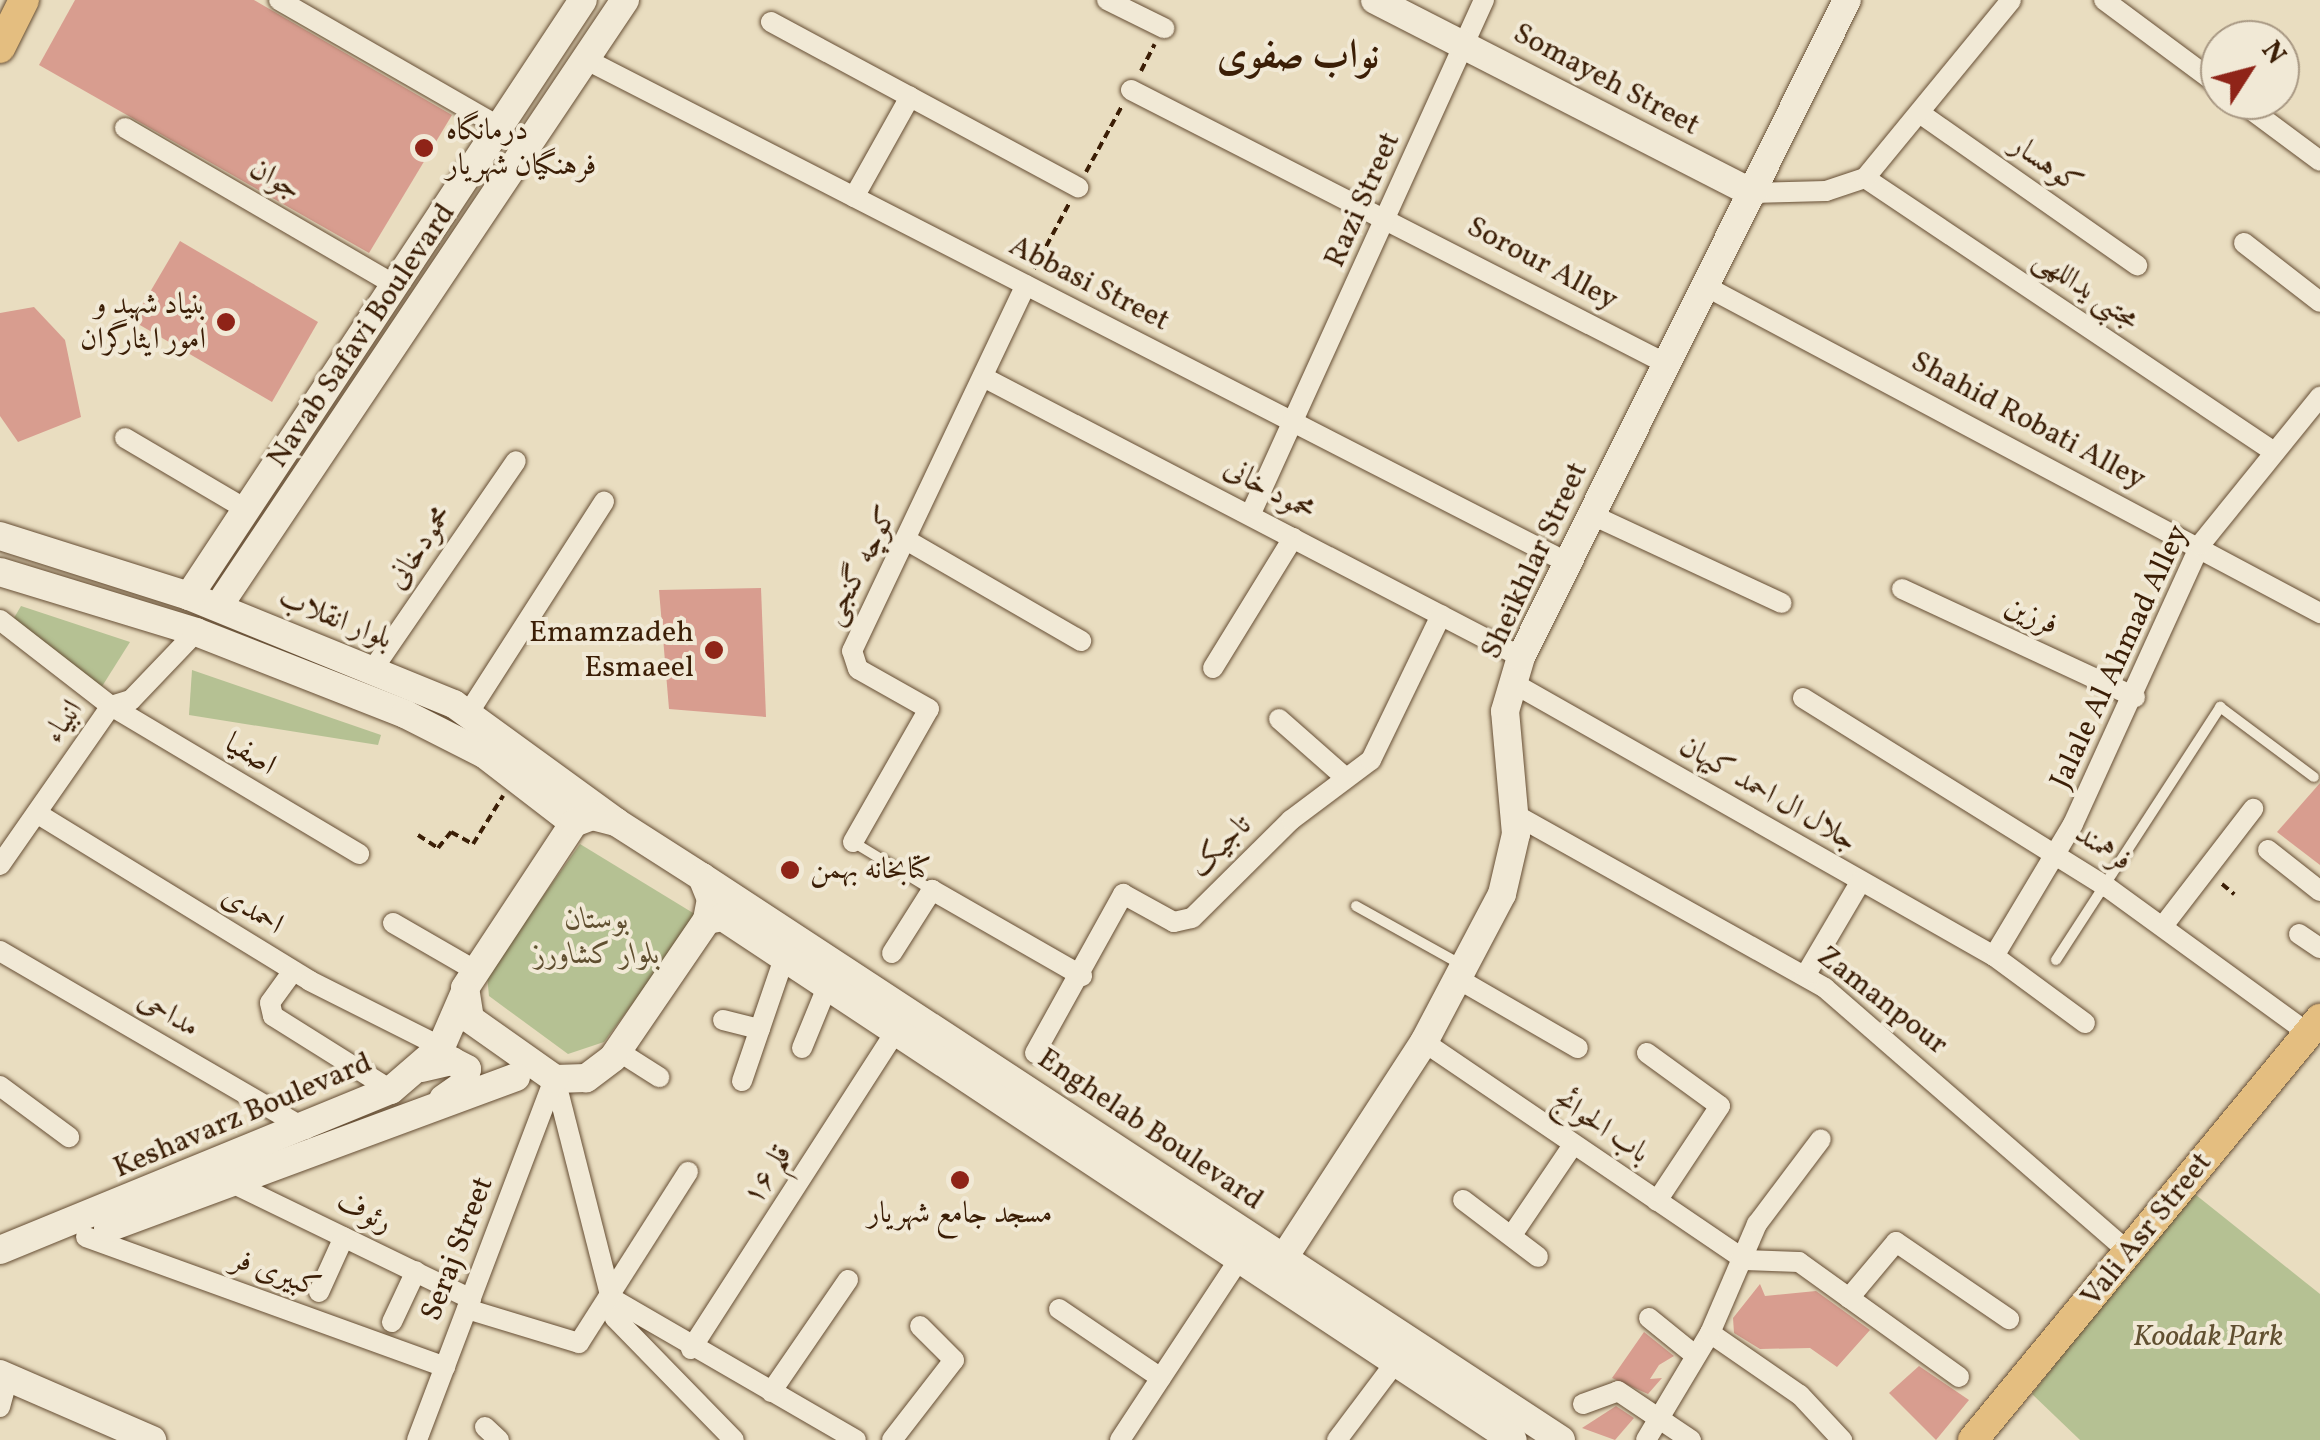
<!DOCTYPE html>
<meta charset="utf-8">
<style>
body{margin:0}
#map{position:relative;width:2320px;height:1440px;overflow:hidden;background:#e9ddc0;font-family:Vollkorn,Amiri,serif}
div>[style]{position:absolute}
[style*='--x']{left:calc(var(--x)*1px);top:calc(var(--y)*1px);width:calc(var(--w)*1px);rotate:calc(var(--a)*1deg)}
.green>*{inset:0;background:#b5c193}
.building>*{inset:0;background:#d89d8f}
.path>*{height:4px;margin-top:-2px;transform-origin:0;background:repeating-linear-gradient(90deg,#3b1e06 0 8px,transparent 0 13px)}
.roads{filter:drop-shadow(0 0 2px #664e34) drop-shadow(0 0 2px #664e34)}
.lane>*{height:10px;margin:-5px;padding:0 5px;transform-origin:5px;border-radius:5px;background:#f1e9d6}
.street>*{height:20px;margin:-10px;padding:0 10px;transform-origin:10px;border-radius:10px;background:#f1e9d6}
.secondary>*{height:28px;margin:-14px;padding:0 14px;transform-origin:14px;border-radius:14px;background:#f1e9d6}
.primary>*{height:30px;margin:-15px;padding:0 15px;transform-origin:15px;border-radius:15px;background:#e4be80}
.dots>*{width:28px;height:28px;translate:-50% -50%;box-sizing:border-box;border:5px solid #f1e9d6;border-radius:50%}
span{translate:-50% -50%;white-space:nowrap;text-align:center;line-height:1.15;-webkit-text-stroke:8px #f1e9d6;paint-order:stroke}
.street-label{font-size:30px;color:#3b1e06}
.poi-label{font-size:30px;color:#3b1e06}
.left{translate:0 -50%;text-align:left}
.right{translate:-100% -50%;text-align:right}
.park-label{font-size:30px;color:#604f30;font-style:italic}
.district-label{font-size:40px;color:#3b1e06;font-weight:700}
.north{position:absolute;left:2200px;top:20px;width:100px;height:100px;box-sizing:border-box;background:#f1e9d6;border:2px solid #a89883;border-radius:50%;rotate:54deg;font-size:28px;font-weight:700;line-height:40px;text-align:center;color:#3b1e06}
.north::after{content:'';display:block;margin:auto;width:35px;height:45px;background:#8f2418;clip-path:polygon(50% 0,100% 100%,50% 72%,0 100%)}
</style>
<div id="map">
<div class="green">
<div style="clip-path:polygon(21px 606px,130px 642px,101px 688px,11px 623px)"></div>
<div style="clip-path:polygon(192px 670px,381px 735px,378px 745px,189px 715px)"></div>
<div style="clip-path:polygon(580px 844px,698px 916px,604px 1042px,568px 1054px,489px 996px,487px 975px)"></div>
<div style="clip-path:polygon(2191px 1191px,2320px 1294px,2320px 1440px,2080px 1440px,2032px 1394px)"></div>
</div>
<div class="building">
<div style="clip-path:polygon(75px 0,254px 0,452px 115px,369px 253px,39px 65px)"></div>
<div style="clip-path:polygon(180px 241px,318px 322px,272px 402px,133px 321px)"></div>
<div style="clip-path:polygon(34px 307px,65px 340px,81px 417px,18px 442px,0 416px,0 313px)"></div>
<div style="clip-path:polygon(761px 588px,766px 717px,669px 709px,659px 590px)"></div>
<div style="clip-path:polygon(2320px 783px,2320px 865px,2277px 832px)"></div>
<div style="clip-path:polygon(1760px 1284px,1765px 1296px,1816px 1291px,1870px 1330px,1837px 1367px,1810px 1348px,1760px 1349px,1734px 1333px,1733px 1318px)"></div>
<div style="clip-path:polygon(1644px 1332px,1674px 1356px,1659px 1365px,1650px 1379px,1662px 1378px,1648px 1394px,1612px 1378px)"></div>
<div style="clip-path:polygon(1919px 1366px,1969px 1400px,1936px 1440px,1889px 1393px)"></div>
<div style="clip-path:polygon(1616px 1406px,1634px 1418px,1615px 1440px,1582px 1428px)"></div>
</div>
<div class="path">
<div style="--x:1141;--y:71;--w:30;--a:-63"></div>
<div style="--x:1086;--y:172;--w:75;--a:-61.4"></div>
<div style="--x:1034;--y:269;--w:76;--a:-61.8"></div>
<div style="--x:418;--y:835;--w:24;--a:33"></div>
<div style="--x:438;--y:848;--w:21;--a:-51"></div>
<div style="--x:451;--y:832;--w:25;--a:29"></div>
<div style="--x:473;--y:844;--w:57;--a:-58"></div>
<div style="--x:2222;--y:884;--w:16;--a:40"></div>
</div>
<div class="roads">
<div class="lane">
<div style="--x:853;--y:842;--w:92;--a:31.3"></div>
<div style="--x:1356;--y:906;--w:119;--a:29.1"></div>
<div style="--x:2056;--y:960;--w:302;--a:-57"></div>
<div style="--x:2220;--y:707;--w:117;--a:36.7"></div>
</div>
<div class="street">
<div style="--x:279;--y:0;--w:255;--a:29.9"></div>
<div style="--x:1107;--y:0;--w:64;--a:26.2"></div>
<div style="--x:2104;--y:0;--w:144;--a:36.6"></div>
<div style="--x:771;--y:22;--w:349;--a:28.3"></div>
<div style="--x:583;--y:58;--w:1107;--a:27.14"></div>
<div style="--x:1131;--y:90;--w:602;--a:27.08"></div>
<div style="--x:2238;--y:100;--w:102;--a:36.6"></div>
<div style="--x:1921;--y:114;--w:264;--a:35"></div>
<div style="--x:125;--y:128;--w:312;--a:30.2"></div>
<div style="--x:1865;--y:178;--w:493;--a:33.8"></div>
<div style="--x:1752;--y:193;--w:74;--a:-1.5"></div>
<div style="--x:1826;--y:191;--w:41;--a:-18.4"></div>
<div style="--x:1865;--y:178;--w:230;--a:-50.6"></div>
<div style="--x:854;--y:197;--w:115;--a:-60.8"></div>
<div style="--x:2244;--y:243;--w:96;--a:37.8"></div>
<div style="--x:1705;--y:286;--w:697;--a:28"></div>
<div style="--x:985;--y:378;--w:604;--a:27.5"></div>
<div style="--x:125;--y:438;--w:142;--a:30.5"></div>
<div style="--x:1252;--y:511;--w:561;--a:-65.58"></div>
<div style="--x:1592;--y:515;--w:209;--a:24.9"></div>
<div style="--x:908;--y:541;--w:200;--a:30"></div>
<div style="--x:1902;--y:589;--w:257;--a:24.9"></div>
<div style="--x:0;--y:620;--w:140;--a:37.8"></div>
<div style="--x:111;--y:706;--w:289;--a:30.8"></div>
<div style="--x:1213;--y:668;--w:153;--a:-58.4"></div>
<div style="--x:373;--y:669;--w:252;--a:-55.5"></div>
<div style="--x:1513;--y:683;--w:553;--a:29.58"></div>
<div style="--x:1994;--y:956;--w:113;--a:36.4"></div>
<div style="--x:1803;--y:698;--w:358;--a:31.9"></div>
<div style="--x:2107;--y:887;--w:248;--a:36"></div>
<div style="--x:469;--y:712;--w:250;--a:-57.3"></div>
<div style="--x:1279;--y:719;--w:89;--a:41.4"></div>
<div style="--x:38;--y:814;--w:319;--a:31.5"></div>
<div style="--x:310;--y:981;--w:147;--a:26.7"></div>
<div style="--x:1514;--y:814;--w:356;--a:29.2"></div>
<div style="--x:1825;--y:988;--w:403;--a:41"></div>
<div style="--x:853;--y:842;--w:153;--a:-60.3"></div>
<div style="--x:929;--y:709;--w:81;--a:-150.6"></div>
<div style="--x:858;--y:669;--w:19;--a:-108"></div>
<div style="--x:852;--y:651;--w:405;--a:-64.6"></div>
<div style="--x:2268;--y:850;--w:66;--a:38.3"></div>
<div style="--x:0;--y:865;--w:194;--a:-55.1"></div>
<div style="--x:111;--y:706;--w:21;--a:-17"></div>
<div style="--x:131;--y:700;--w:94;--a:-46.3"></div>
<div style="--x:393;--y:923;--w:96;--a:30"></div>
<div style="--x:2163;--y:926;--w:148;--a:-52.4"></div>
<div style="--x:2299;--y:934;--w:25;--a:34"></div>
<div style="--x:0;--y:951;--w:354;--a:30.2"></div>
<div style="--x:892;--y:953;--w:75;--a:-57.6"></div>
<div style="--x:932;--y:890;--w:173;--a:29.8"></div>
<div style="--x:1994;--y:956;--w:154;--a:-59.1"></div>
<div style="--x:2073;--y:824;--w:307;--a:-65.5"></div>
<div style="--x:2200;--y:545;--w:191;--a:-51"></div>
<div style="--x:293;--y:971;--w:39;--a:126"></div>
<div style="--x:270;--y:1003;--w:13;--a:77"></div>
<div style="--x:273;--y:1016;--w:139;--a:32.1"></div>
<div style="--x:1805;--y:976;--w:110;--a:-59.5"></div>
<div style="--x:1460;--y:980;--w:136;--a:30"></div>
<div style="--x:723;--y:1020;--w:38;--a:14"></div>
<div style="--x:1424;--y:1042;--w:388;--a:34.2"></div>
<div style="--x:802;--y:1048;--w:66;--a:-67.7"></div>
<div style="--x:618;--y:1051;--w:49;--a:32.4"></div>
<div style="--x:1035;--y:1053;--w:182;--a:-61"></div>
<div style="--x:1123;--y:894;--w:58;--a:28.8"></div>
<div style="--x:1174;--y:922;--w:18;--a:-13"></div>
<div style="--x:1192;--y:918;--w:139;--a:-44.7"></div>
<div style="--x:1291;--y:820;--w:100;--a:-36.9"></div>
<div style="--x:1371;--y:760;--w:161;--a:-64.2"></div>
<div style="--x:1647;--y:1053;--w:90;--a:36"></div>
<div style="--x:1720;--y:1106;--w:114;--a:123.6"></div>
<div style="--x:555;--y:1079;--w:226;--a:75.7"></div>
<div style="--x:611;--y:1298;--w:283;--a:30.1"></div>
<div style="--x:742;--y:1081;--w:130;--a:-71.1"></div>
<div style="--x:0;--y:1086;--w:86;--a:36.5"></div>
<div style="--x:230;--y:1182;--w:268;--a:25.9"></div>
<div style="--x:1463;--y:1200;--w:94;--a:37.2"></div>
<div style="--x:1512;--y:1235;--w:109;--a:-55.9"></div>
<div style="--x:86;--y:1237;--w:382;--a:19.9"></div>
<div style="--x:1745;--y:1260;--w:54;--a:2.1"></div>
<div style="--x:1799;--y:1262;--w:197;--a:35.7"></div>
<div style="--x:319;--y:1292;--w:60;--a:-65.6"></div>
<div style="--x:611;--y:1298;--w:20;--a:79"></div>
<div style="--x:615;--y:1318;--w:170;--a:45.7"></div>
<div style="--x:1849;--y:1298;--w:73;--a:-50"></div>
<div style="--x:1896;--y:1242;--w:137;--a:34.3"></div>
<div style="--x:467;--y:1309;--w:117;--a:16.9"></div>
<div style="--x:579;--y:1343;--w:203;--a:-57.5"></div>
<div style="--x:1059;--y:1309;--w:123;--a:34.1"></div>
<div style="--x:1649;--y:1318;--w:60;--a:39"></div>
<div style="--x:392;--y:1322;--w:56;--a:-64.8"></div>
<div style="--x:1710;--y:1333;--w:109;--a:34.6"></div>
<div style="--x:1800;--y:1395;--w:62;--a:47"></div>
<div style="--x:691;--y:1349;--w:376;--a:-57.2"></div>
<div style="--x:771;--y:1392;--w:136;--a:-55.5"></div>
<div style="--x:1583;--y:1404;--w:37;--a:-20"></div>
<div style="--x:1618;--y:1391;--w:88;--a:33.9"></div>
<div style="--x:0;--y:1407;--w:31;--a:-75"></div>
<div style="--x:485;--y:1427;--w:19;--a:43"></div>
<div style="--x:417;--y:1440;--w:385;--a:-69.2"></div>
<div style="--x:892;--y:1440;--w:101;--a:-52.2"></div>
<div style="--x:954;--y:1360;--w:48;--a:-135"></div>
<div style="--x:1120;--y:1440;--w:214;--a:-56.6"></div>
<div style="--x:1337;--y:1440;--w:96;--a:-53"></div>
<div style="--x:1646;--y:1440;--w:125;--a:-59.1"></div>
<div style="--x:1710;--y:1333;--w:119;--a:-66.7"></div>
<div style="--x:1757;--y:1224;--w:106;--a:-53"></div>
</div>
<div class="secondary">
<div style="--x:1375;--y:0;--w:424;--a:27.1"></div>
<div style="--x:0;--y:536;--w:198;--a:17.6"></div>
<div style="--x:189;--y:596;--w:286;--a:22.2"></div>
<div style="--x:454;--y:704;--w:199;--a:36"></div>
<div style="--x:0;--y:572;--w:205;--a:17"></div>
<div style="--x:196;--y:632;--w:225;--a:21.4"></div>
<div style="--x:405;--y:714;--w:89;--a:26.9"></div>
<div style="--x:484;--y:754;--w:113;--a:37.5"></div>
<div style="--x:189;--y:596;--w:714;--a:-56.53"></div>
<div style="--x:218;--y:607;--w:731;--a:-56.16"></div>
<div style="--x:592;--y:816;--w:25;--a:14"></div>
<div style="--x:616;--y:822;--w:102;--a:32.6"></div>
<div style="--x:702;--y:877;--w:24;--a:68"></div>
<div style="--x:711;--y:899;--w:21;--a:101"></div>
<div style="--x:707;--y:920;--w:167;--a:124.3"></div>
<div style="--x:613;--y:1058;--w:34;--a:143"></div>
<div style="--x:586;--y:1078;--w:31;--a:178"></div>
<div style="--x:555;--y:1079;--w:104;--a:-144.8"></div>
<div style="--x:470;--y:1019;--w:31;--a:-99"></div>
<div style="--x:465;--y:988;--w:198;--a:-56.6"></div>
<div style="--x:574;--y:823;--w:19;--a:-21"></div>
<div style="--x:702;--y:877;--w:1027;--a:33.24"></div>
<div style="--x:707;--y:920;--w:16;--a:-11"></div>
<div style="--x:723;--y:917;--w:947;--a:33.51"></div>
<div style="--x:421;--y:1068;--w:32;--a:-13"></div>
<div style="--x:452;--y:1061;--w:17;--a:28"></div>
<div style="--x:467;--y:1069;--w:16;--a:104"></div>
<div style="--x:463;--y:1085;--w:24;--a:145"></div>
<div style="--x:108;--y:1228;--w:435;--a:-20.3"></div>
<div style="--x:0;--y:1250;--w:422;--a:-22.3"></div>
<div style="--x:391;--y:1090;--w:66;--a:-40.7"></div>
<div style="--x:441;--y:1047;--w:58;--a:-66.5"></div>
<div style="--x:1283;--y:1259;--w:259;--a:-57"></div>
<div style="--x:1424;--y:1042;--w:167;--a:-62.2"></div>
<div style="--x:1502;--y:894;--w:62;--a:-76.9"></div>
<div style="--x:1516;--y:834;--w:123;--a:-95.1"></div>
<div style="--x:1505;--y:711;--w:56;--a:-73.5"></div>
<div style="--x:1521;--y:657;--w:733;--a:-63.61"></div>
<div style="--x:0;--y:1374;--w:166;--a:23.5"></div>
</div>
<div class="primary">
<div style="--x:0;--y:48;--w:54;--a:-63.4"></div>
<div style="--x:1973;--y:1440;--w:546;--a:-50.5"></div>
</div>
</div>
<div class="dots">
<div style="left:424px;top:148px;background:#8f2418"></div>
<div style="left:226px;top:322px;background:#8f2418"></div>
<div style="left:714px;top:650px;background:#8f2418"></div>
<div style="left:790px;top:870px;background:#8f2418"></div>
<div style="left:960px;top:1180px;background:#8f2418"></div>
</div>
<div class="street-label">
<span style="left:1606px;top:80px;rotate:28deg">Somayeh Street</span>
<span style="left:2046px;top:165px;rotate:35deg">کوهسار</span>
<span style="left:275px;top:180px;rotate:30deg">جوان</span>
<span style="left:1363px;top:200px;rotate:-66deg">Razi Street</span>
<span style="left:1542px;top:264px;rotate:28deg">Sorour Alley</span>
<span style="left:1089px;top:284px;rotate:27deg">Abbasi Street</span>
<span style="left:2086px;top:290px;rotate:34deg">مجتبی یداللهی</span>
<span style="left:362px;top:336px;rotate:-56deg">Navab Safavi Boulevard</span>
<span style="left:2028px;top:421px;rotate:28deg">Shahid Robati Alley</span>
<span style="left:1269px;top:490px;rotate:29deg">محمود خانی</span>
<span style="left:420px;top:548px;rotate:-56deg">محمودخانی</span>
<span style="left:1535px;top:561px;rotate:-65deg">Sheikhlar Street</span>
<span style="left:861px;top:566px;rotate:-63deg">کوچه گنجی</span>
<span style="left:2031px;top:616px;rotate:25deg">فرزین</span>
<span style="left:335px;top:619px;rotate:22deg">بلوار انقلاب</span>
<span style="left:2120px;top:657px;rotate:-65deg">Jalale Al Ahmad Alley</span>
<span style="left:64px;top:722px;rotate:-56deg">انبیاء</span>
<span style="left:250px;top:755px;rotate:31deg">اصفیا</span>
<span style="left:1768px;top:794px;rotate:30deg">جلال ال احمد کیهان</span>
<span style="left:1221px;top:847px;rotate:-45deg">تاجیک</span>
<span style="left:2103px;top:848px;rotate:34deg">فرهمند</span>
<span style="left:252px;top:911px;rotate:31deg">احمدی</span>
<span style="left:1882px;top:1001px;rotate:38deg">Zamanpour</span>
<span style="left:168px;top:1014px;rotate:30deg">مداحی</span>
<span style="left:243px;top:1116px;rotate:-23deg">Keshavarz Boulevard</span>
<span style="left:1601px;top:1127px;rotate:34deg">باب الحوائج</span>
<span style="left:1150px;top:1130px;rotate:34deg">Enghelab Boulevard</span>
<span style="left:768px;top:1175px;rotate:-57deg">قلم ۱۶</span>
<span style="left:364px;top:1213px;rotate:26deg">رئوف</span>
<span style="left:2147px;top:1230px;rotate:-51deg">Vali Asr Street</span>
<span style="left:458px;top:1249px;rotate:-69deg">Seraj Street</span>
<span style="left:276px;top:1274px;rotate:20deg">کبیری فر</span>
</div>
<div class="poi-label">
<span class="left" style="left:446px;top:148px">درمانگاه<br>فرهنگیان شهریار</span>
<span class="right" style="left:206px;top:322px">بنیاد شهید و<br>امور ایثارگران</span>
<span class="right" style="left:694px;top:650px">Emamzadeh<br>Esmaeel</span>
<span class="left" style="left:810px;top:870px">کتابخانه بهمن</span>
<span style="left:960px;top:1214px">مسجد جامع شهریار</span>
</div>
<div class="park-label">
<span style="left:597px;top:937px">بوستان<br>بلوار کشاورز</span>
<span style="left:2208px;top:1337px">Koodak Park</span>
</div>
<div class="district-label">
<span style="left:1298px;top:57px">نواب صفوی</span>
</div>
<div class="north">N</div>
</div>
